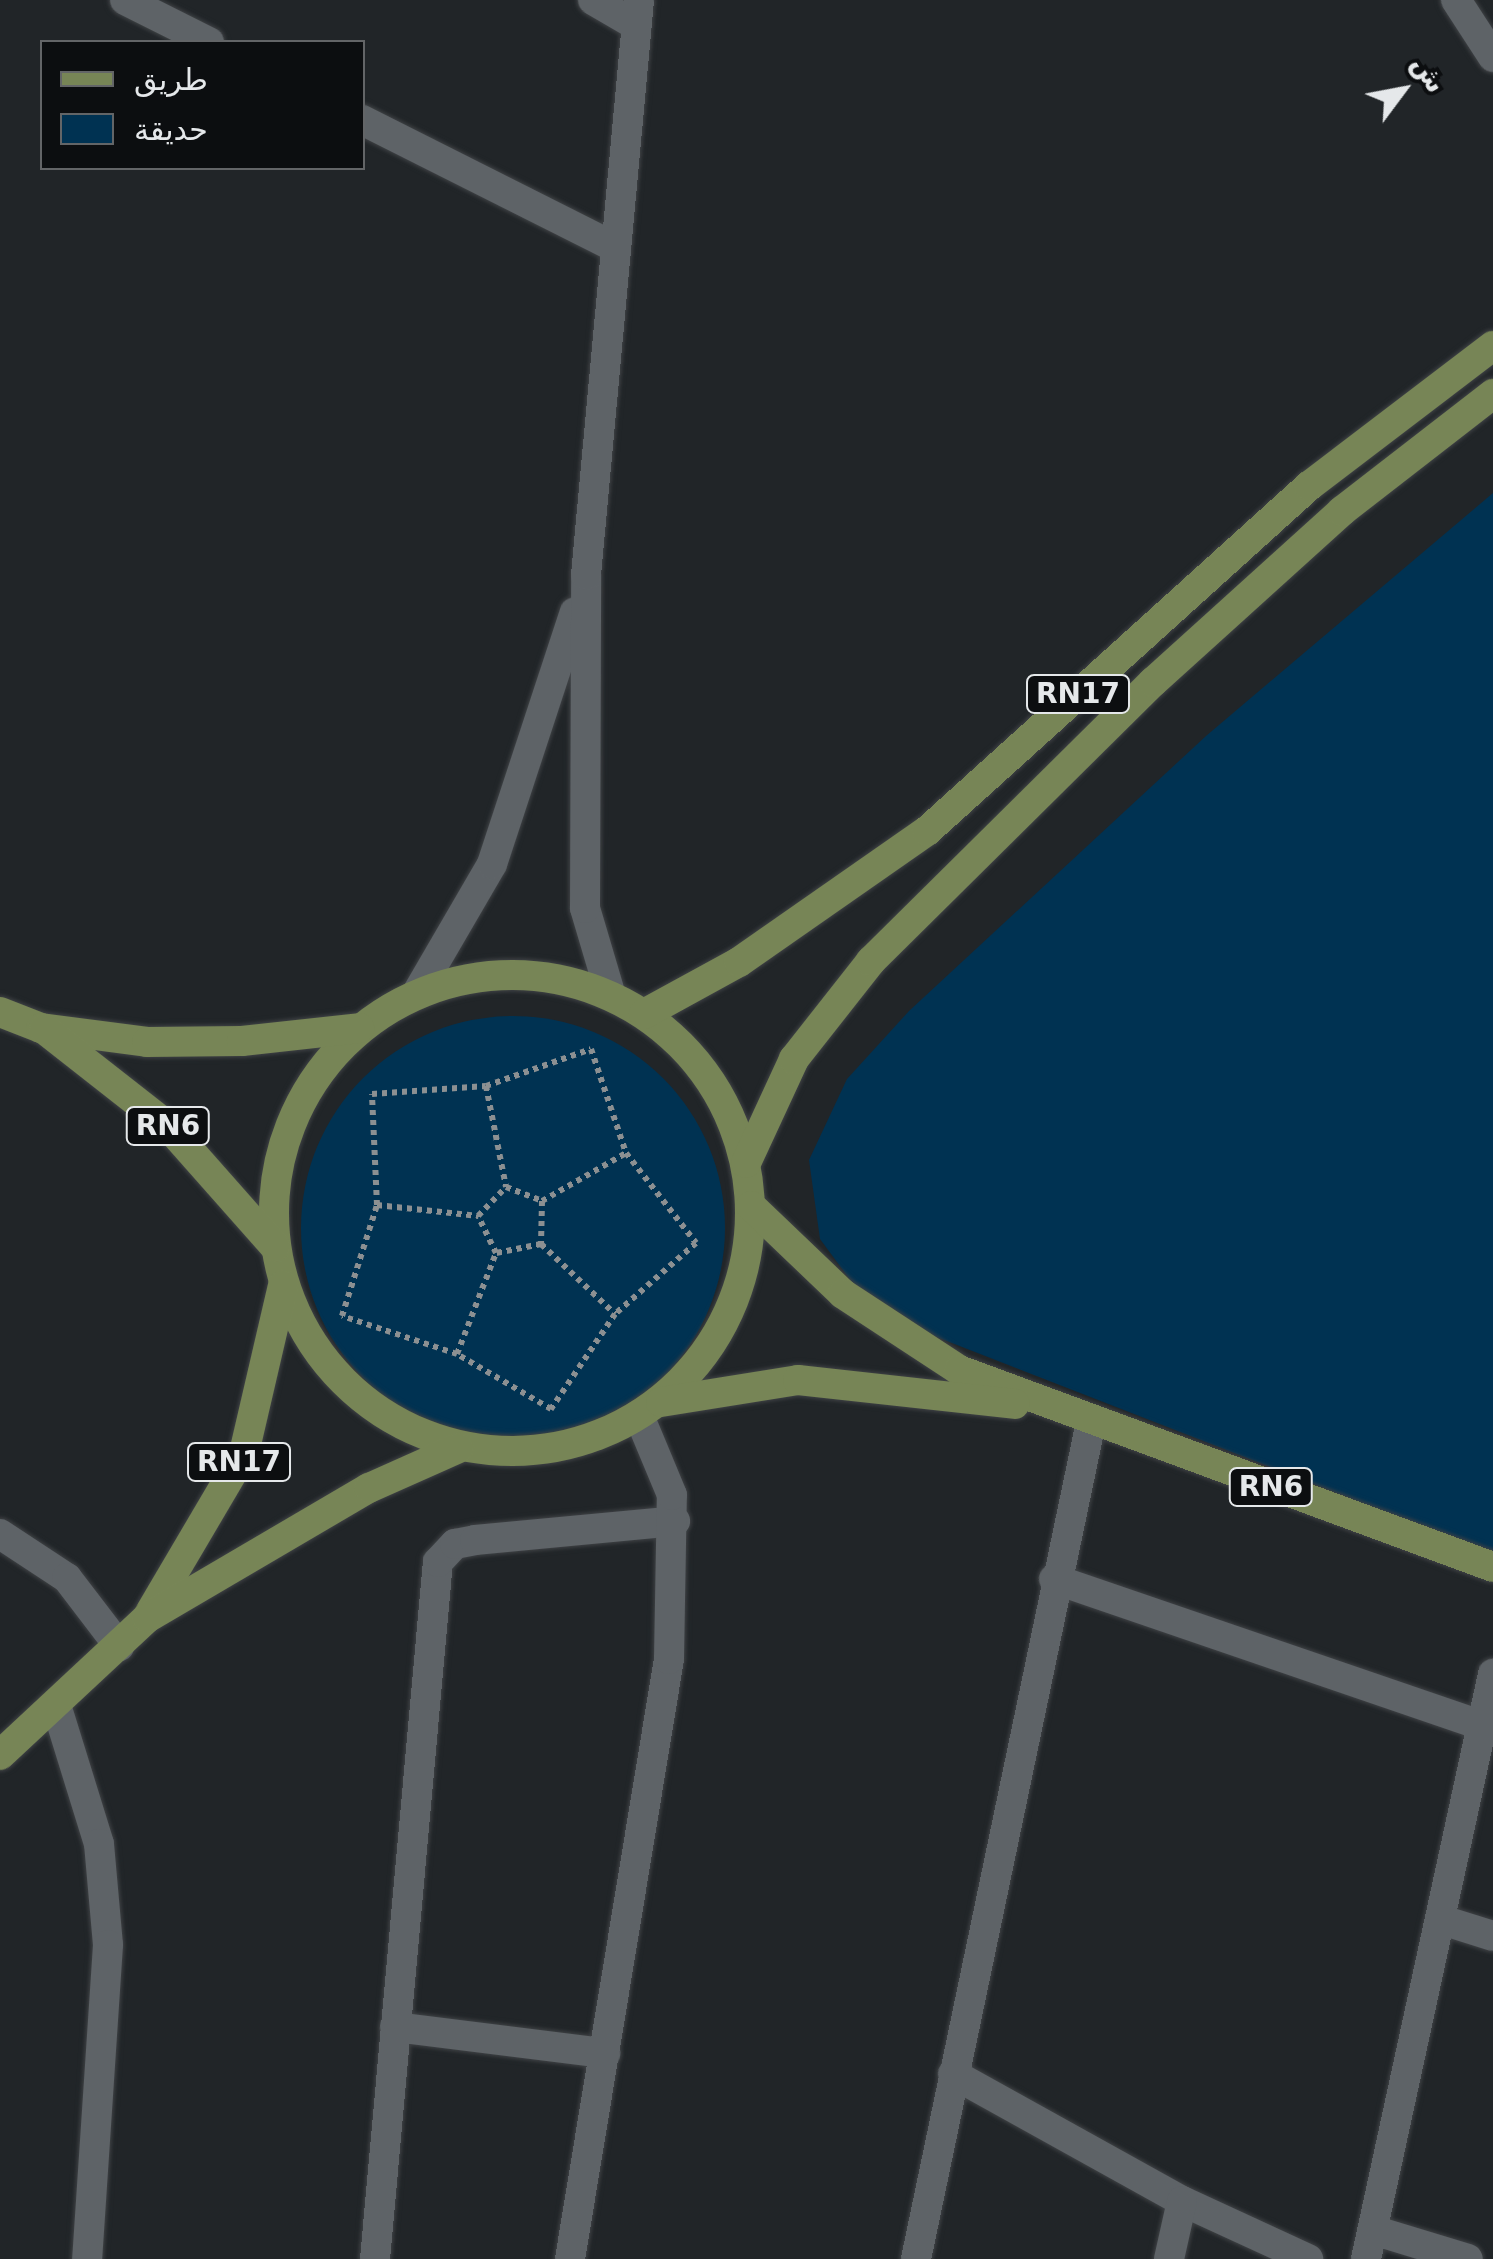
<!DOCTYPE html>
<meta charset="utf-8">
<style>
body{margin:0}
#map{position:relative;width:1493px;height:2259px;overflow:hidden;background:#212528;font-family:"DejaVu Sans",Cairo,sans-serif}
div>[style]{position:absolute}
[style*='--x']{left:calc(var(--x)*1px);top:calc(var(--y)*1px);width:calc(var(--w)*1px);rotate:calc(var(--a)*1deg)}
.green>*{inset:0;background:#003252}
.round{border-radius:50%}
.path>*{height:6px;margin-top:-3px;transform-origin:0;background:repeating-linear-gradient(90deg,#8c9092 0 5px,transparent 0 10px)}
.roads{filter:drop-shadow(0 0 2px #3f4245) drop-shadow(0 0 2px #3f4245)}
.minor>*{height:30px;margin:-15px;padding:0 15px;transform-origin:15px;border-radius:15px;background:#5e6367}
.major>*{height:30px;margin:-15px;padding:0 15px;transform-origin:15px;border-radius:15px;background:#778556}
.major>.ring{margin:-15px;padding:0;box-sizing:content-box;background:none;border:30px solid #778556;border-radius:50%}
span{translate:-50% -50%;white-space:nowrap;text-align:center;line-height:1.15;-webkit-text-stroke:8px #0c0e10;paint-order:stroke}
.shield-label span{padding:2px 8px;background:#0c0e10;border:2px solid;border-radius:8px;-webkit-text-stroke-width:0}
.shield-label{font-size:28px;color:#e5e8ea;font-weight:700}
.legend{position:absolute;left:40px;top:40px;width:325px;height:130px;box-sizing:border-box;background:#0c0e10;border:2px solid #636567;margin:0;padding:12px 18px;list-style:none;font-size:30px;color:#e5e8ea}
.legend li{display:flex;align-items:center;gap:20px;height:50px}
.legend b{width:50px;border:2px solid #636567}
.north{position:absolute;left:1353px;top:40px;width:100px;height:100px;-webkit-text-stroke:8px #0c0e10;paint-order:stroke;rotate:58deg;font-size:28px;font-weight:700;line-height:40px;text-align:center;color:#e5e8ea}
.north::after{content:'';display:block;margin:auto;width:35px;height:45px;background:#e5e8ea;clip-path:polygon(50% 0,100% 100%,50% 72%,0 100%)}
</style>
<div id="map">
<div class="green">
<div style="clip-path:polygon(1493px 493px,1493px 1554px,921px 1331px,862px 1296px,820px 1239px,809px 1160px,847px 1079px,909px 1011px,1206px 736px)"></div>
<div class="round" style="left:301px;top:1016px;width:424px;height:424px"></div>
</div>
<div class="path">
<div style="--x:591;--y:1049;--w:110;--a:71.4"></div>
<div style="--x:626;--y:1153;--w:114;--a:52.1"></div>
<div style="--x:696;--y:1243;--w:108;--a:138.8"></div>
<div style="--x:615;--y:1314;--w:115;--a:124"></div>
<div style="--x:551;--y:1409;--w:109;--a:-149.7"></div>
<div style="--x:457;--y:1354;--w:121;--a:-161.7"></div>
<div style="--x:342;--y:1316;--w:116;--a:-72.5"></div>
<div style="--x:377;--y:1205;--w:111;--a:-92.6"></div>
<div style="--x:372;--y:1094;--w:114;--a:-4"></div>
<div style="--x:486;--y:1086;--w:111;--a:-19.4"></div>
<div style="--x:486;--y:1086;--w:103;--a:78.8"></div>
<div style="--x:506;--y:1187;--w:39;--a:21"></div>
<div style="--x:542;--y:1201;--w:43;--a:91.3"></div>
<div style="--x:541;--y:1244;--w:46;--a:168.7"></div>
<div style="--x:496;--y:1253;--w:41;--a:-115.9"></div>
<div style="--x:478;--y:1216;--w:40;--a:-46"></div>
<div style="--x:542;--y:1201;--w:97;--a:-29.7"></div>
<div style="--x:377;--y:1205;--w:102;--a:6.2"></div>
<div style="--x:541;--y:1244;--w:102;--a:43.4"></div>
<div style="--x:457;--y:1354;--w:108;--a:-68.9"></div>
</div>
<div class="roads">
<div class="minor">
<div style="--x:125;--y:0;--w:94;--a:26.6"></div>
<div style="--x:593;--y:0;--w:50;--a:30.2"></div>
<div style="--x:1456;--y:0;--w:68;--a:57"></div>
<div style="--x:362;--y:120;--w:284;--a:26.7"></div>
<div style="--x:417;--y:993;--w:149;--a:-59.8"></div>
<div style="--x:492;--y:864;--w:265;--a:-71.8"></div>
<div style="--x:611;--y:996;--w:92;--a:-106.5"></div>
<div style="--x:585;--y:908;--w:333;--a:-89.8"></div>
<div style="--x:586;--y:575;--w:577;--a:-84.73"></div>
<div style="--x:0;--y:1534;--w:80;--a:33.3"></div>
<div style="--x:67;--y:1578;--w:86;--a:52.6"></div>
<div style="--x:1054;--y:1579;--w:464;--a:18.9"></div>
<div style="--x:56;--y:1705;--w:145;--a:72.8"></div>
<div style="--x:99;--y:1844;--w:101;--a:84.9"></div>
<div style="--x:108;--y:1945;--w:315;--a:93.8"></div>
<div style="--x:1442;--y:1920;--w:53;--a:17.4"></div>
<div style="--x:395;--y:2027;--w:212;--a:7.1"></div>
<div style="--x:953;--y:2074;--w:262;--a:29"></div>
<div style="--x:1182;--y:2201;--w:139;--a:24.7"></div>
<div style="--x:1373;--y:2230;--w:99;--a:17"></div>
<div style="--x:375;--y:2259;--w:700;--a:-84.84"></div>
<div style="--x:438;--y:1562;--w:25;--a:-47"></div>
<div style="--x:455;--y:1544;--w:20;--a:-11"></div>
<div style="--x:475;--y:1540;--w:201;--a:-5.4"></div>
<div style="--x:570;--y:2259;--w:608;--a:-80.63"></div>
<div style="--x:669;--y:1659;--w:164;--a:-89"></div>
<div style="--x:672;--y:1495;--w:83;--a:-112.6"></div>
<div style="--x:916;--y:2259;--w:855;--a:-78.19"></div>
<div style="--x:1169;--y:2259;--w:59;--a:-77.4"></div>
<div style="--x:1366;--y:2259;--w:599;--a:-77.75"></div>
</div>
<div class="major">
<div class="ring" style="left:274px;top:975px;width:446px;height:446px"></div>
<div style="--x:0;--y:1012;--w:44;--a:21.3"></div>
<div style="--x:41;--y:1028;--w:107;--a:7.5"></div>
<div style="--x:147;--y:1042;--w:95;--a:-0.6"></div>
<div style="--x:242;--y:1041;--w:118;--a:-6.3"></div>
<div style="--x:644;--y:1014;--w:108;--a:-28.7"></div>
<div style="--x:739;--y:962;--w:229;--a:-34.9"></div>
<div style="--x:927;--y:831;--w:515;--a:-42.09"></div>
<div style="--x:1309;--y:486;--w:231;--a:-37.3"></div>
<div style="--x:44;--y:1029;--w:159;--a:38.1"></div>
<div style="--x:169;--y:1127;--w:160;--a:48.5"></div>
<div style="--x:746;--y:1163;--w:115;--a:-65.2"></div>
<div style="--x:794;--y:1059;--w:125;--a:-51.8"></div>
<div style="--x:871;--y:961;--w:397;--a:-44.7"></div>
<div style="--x:1153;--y:682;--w:255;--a:-42.1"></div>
<div style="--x:1342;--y:511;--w:191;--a:-37.8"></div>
<div style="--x:751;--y:1206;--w:127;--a:43.7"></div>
<div style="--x:843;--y:1294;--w:139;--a:33.2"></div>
<div style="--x:959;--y:1370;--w:569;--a:20.25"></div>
<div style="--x:661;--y:1402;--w:139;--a:-9.1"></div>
<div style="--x:798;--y:1380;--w:218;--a:6.3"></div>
<div style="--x:151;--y:1611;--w:183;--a:-59.5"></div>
<div style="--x:244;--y:1453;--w:172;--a:-76.9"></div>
<div style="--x:0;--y:1755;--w:201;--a:-43"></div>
<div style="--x:147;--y:1618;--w:257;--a:-30.4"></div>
<div style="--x:369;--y:1488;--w:98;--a:-24"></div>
</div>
</div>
<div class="shield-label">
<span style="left:1078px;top:694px">RN17</span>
<span style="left:168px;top:1126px">RN6</span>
<span style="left:239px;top:1462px">RN17</span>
<span style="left:1271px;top:1487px">RN6</span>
</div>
<ul class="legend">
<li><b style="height:12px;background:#778556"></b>طريق</li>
<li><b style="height:28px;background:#003252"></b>حديقة</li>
</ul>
<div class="north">ش</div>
</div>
